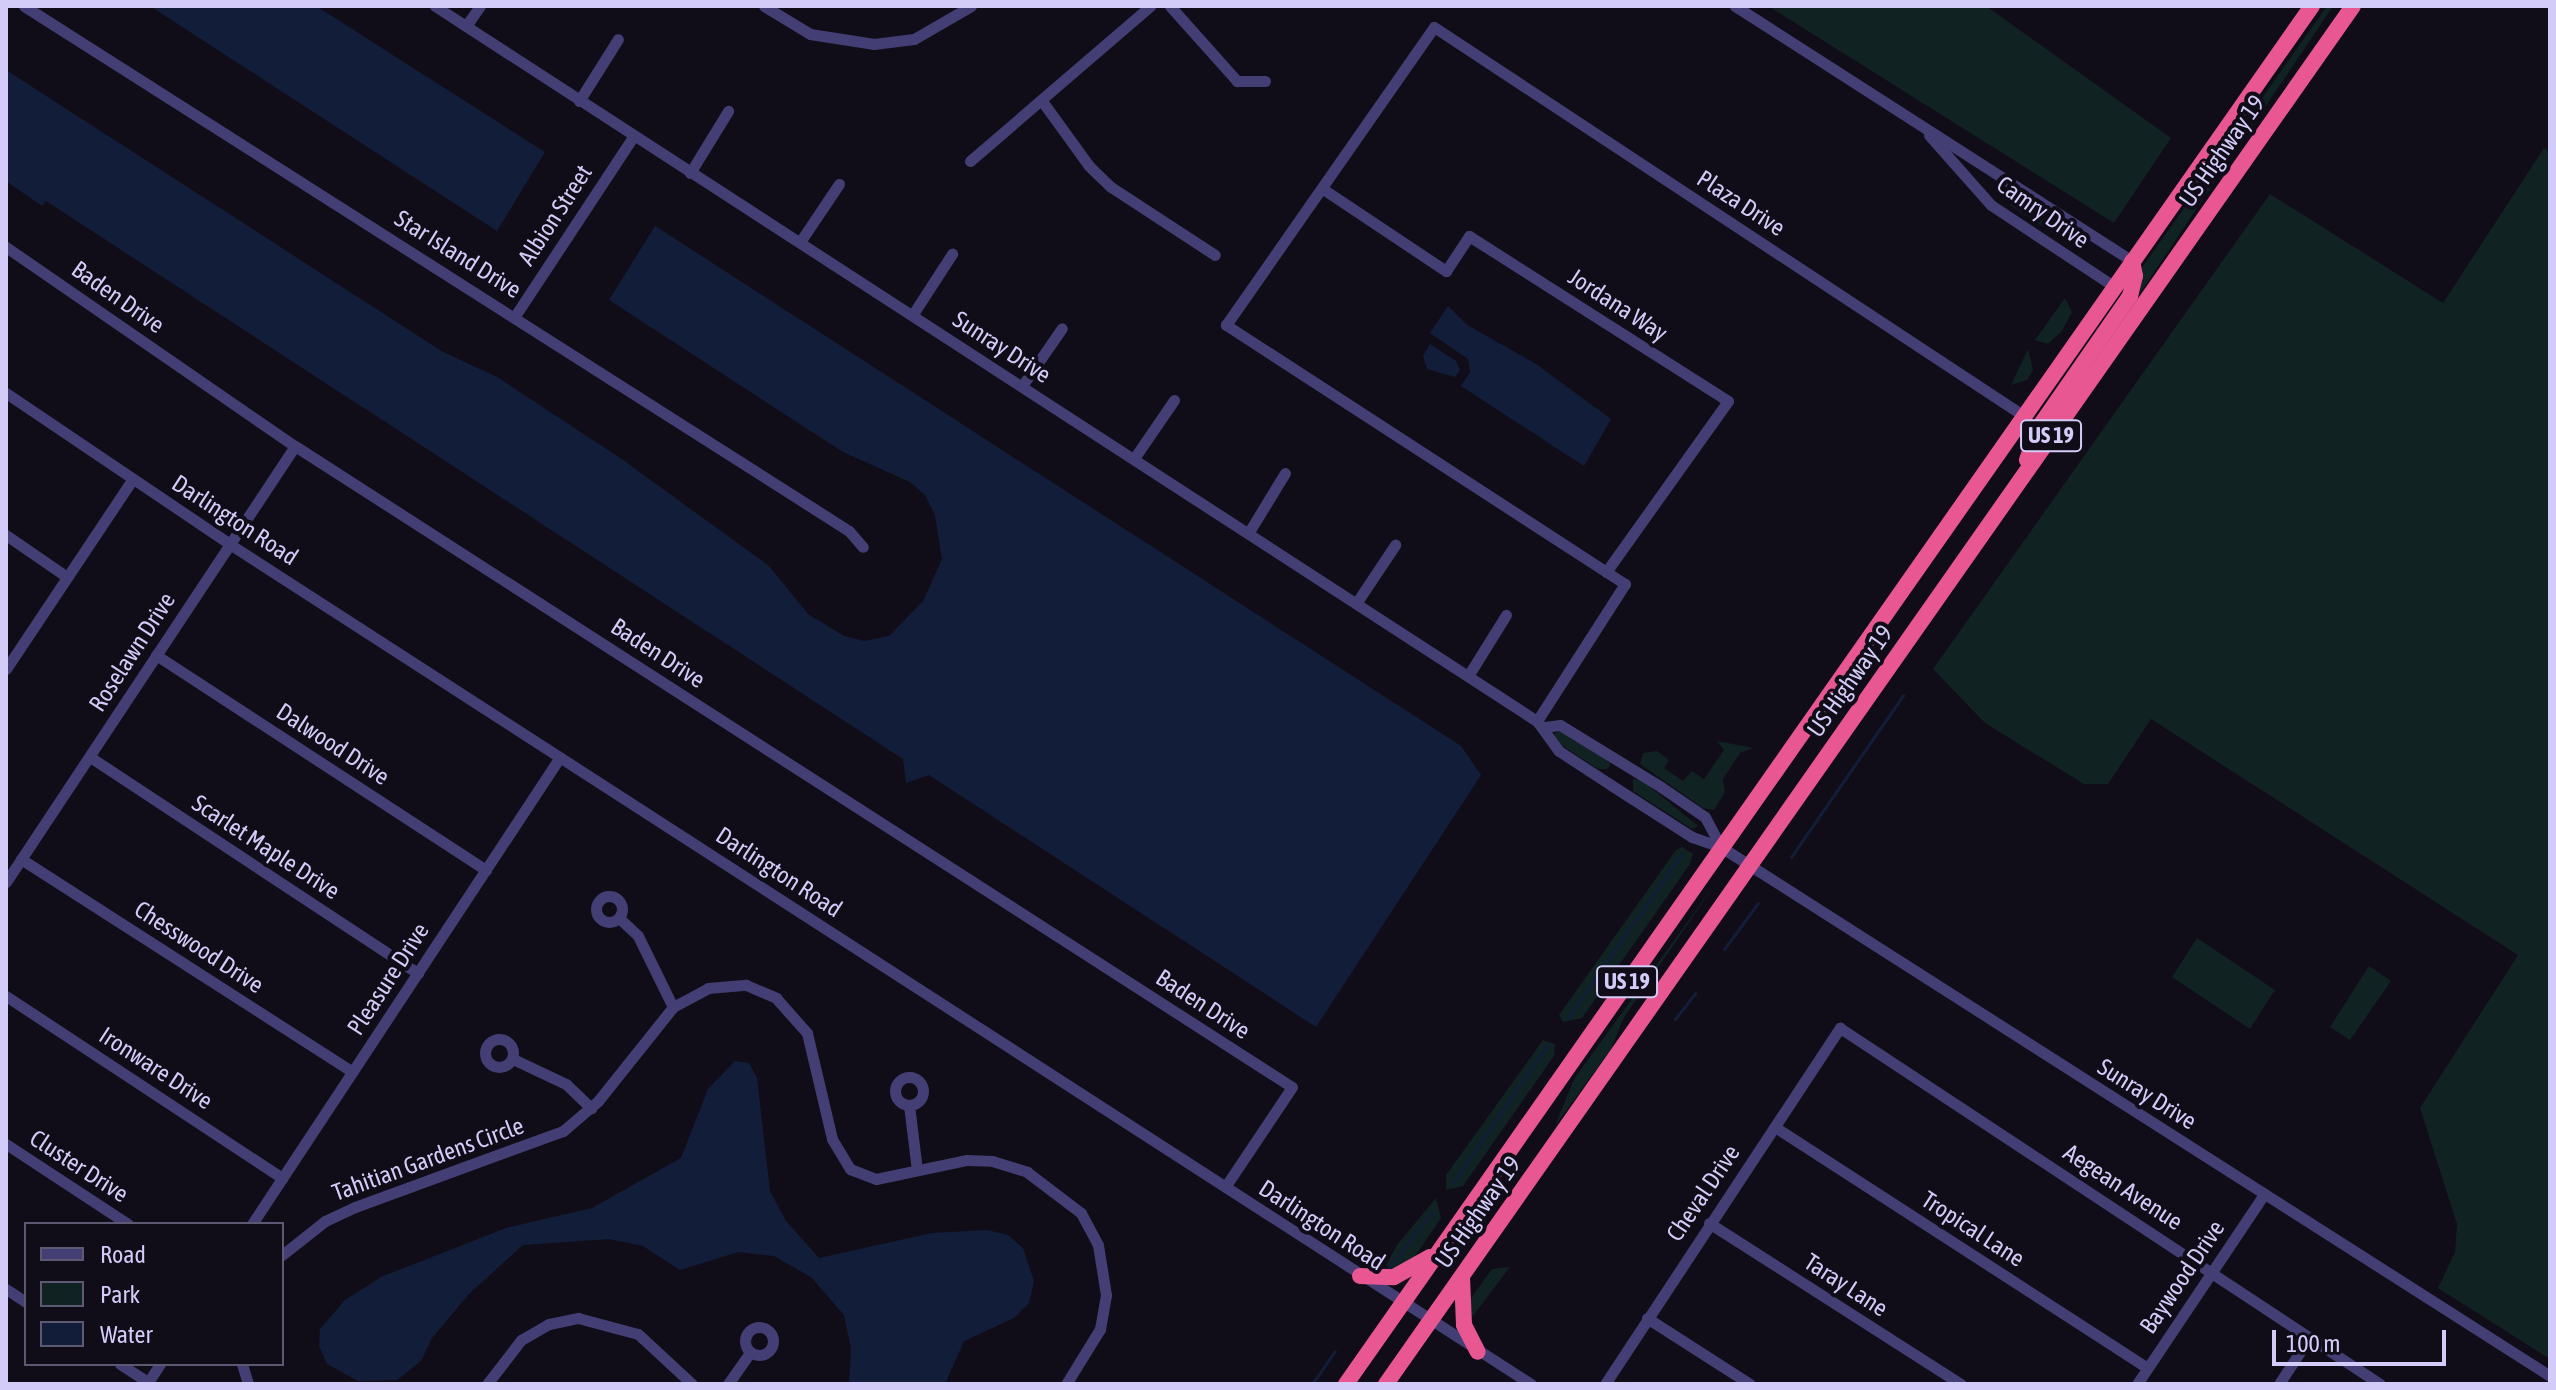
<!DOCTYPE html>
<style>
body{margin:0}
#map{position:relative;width:2556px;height:1390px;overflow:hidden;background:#100d19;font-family:"Asap Condensed",sans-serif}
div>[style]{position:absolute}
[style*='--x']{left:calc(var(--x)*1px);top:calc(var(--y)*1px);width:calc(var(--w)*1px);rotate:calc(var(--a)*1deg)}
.green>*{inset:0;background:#122}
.water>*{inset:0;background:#121e39}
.stream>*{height:3px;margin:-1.5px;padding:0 1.5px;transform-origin:1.5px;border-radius:1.5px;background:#121e39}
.minor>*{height:11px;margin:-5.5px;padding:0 5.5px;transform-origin:5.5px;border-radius:5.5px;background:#433e73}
.minor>.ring{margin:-5.5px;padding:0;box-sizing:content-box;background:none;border:11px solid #433e73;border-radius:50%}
.highway>*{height:16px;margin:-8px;padding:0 8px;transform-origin:8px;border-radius:8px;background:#e95793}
span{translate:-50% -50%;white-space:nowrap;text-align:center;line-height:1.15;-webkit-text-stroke:8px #100d19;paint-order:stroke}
.shield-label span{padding:2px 6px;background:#100d19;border:2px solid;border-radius:6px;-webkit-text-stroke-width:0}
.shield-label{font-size:22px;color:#d4ccf8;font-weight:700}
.street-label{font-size:24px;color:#d4ccf8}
.frame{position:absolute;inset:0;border:8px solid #d4ccf8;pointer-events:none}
.legend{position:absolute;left:24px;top:1222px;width:260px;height:144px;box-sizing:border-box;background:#100d19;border:2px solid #5e5972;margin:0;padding:10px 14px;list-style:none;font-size:24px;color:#d4ccf8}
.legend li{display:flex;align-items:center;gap:16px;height:40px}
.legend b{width:40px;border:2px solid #5e5972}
.scale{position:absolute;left:2272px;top:1330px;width:174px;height:36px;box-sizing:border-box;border:4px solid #d4ccf8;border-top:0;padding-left:10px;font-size:24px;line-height:28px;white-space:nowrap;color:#d4ccf8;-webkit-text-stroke:6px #100d19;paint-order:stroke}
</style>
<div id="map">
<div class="green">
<div style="clip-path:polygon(1768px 6px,1986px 6px,2171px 138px,2114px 223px)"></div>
<div style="clip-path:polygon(2327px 6px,2333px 6px,2140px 293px,2141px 269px)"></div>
<div style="clip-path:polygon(2544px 148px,2550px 152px,2550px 1359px,2438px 1288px,2455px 1252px,2457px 1224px,2420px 1108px,2518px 955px,2151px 719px,2108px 784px,2084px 784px,1985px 723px,1933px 669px,2270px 194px,2443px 303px)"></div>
<div style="clip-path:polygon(2017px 194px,2066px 226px,2059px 237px,2010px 205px)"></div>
<div style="clip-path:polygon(2065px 298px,2072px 312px,2062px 331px,2048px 344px,2035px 340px)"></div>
<div style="clip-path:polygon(2028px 349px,2033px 370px,2027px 380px,2011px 385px)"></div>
<div style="clip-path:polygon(1559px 729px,1611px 762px,1608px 769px,1598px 769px,1558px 743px,1553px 736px)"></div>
<div style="clip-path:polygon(1717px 741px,1753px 748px,1740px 753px,1723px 779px,1725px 792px,1714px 810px,1703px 808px,1640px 764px,1643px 753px,1657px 751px,1669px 760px,1664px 768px,1683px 781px,1692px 771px,1704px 779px,1724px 750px)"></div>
<div style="clip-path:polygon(1633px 779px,1642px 780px,1698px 826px,1692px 829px,1633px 791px)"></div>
<div style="clip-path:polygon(1682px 847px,1693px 854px,1690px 864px,1582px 1018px,1563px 1022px,1559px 1015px,1676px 850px)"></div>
<div style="clip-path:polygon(1717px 881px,1623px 1019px,1611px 1049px,1555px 1126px,1574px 1079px)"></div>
<div style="clip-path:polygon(2197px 938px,2275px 990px,2250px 1029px,2172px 977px)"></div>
<div style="clip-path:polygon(2369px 966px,2391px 981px,2350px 1040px,2330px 1027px)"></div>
<div style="clip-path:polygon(1543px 1040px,1555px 1044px,1554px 1056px,1463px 1186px,1446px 1190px,1446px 1175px)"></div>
<div style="clip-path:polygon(1436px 1198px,1441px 1218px,1410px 1264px,1391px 1271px,1386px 1265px,1397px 1245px)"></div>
<div style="clip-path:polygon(1510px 1267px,1479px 1308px,1471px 1318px,1471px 1298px,1492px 1269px)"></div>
</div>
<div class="water">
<div style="clip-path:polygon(150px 6px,316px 6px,545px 152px,497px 231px)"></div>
<div style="clip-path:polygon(6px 70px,443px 352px,497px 377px,623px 460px,769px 566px,808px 614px,844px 636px,864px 641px,889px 636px,923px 601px,942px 559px,935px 515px,925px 495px,910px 482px,843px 452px,609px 300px,655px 226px,1461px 746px,1481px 775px,1316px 1027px,929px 775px,906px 783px,903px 759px,46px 201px,42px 206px,6px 181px)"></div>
<div style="clip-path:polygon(1448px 306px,1467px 325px,1536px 364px,1611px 419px,1584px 466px,1461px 386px,1470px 372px,1468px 359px,1430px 333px)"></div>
<div style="clip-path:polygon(1430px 344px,1456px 361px,1460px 370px,1455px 377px,1427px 369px,1423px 356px)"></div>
<div style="clip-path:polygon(735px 1061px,749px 1063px,757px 1078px,770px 1191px,786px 1221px,819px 1258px,932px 1233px,987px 1230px,1008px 1235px,1023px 1248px,1034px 1281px,1029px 1303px,1014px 1318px,964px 1341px,945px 1384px,849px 1384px,851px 1348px,844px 1315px,811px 1277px,774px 1256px,738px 1252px,680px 1270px,643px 1246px,609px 1239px,523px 1245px,469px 1294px,432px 1338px,421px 1361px,397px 1380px,358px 1381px,327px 1364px,319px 1346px,320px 1329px,345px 1300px,381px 1277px,506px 1228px,592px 1208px,681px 1158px,708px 1089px)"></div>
</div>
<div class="stream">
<div style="--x:1791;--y:857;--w:197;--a:-55.3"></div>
<div style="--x:1724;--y:949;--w:57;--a:-53.5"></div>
<div style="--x:1568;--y:1017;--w:198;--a:-55.1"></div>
<div style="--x:1675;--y:1019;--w:33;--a:-52"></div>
<div style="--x:1453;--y:1183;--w:167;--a:-55.7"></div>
<div style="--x:1389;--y:1267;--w:70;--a:-52"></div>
<div style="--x:1312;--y:1384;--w:40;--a:-55.1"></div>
</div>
<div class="minor">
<div style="--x:24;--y:6;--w:978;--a:32.47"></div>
<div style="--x:849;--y:531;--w:21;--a:49"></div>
<div style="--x:435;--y:6;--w:1314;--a:32.98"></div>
<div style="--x:1537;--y:721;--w:37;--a:54"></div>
<div style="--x:1559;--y:751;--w:62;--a:33.2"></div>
<div style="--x:1611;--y:785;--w:96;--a:32.7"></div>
<div style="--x:1692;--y:837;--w:31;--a:19"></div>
<div style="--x:1721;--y:847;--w:983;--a:32.54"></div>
<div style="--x:764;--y:6;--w:54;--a:31.3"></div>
<div style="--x:810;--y:34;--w:65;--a:8.9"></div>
<div style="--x:874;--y:44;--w:40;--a:-7.1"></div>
<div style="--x:914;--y:39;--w:66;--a:-30.1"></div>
<div style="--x:1170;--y:6;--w:101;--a:48.2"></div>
<div style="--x:1237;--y:81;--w:28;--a:0"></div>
<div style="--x:1735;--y:6;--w:472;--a:32.7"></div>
<div style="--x:466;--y:26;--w:24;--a:-55"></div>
<div style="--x:579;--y:101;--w:73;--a:-57.8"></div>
<div style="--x:1042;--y:101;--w:80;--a:54.1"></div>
<div style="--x:1089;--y:166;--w:30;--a:44"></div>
<div style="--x:1111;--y:187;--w:124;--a:33.2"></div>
<div style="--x:1929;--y:135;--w:94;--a:48.5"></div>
<div style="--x:1991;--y:205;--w:149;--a:33.5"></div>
<div style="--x:970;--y:161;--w:238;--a:-40.7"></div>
<div style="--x:690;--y:173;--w:73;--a:-58.5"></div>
<div style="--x:1323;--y:189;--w:148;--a:33.7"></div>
<div style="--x:1446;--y:271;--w:42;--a:-56.7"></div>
<div style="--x:1469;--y:236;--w:307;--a:32.5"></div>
<div style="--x:1728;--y:401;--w:210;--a:125.5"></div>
<div style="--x:800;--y:242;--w:70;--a:-56.1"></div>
<div style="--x:6;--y:247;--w:351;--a:34.6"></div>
<div style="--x:295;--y:446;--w:1185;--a:32.74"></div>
<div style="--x:1292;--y:1087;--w:120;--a:123.8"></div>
<div style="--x:913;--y:314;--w:72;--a:-57"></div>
<div style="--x:515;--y:316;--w:214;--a:-56.6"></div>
<div style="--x:1022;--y:386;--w:70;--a:-55.4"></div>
<div style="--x:6;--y:393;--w:272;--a:34"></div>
<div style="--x:231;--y:545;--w:1547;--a:32.84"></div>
<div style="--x:1135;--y:457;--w:69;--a:-55.6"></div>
<div style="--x:1249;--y:532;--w:69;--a:-58.6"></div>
<div style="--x:6;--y:535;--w:74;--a:34.5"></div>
<div style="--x:1357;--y:602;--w:69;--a:-56.3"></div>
<div style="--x:156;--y:655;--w:394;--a:33.1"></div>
<div style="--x:6;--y:669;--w:227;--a:-56.3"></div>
<div style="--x:1468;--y:676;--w:72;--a:-58.1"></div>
<div style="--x:1537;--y:721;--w:163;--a:-57.3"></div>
<div style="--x:1625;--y:584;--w:476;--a:-147"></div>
<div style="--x:1226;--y:325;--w:363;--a:-55.1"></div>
<div style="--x:1434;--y:27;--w:707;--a:33.4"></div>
<div style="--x:1545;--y:727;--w:15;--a:-8"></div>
<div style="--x:1560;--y:725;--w:119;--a:31.5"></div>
<div style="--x:1661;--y:787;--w:53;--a:34.3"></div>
<div style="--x:1705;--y:817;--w:34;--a:62"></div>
<div style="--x:90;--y:757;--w:393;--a:33.4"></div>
<div style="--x:21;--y:859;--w:394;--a:32.7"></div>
<div style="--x:6;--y:882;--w:523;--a:-56.46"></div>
<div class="ring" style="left:596px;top:896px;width:15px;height:15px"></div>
<div style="--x:619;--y:918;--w:26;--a:43"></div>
<div style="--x:638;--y:936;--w:79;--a:63.8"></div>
<div style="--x:6;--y:996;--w:331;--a:33.4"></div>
<div class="ring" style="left:485px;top:1039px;width:17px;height:17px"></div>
<div style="--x:513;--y:1059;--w:59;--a:25.3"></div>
<div style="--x:566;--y:1084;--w:35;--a:44"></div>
<div class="ring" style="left:895px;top:1077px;width:17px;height:17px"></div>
<div style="--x:909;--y:1105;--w:65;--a:83"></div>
<div style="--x:1775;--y:1127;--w:443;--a:32.9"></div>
<div style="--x:6;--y:1144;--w:146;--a:33.3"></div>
<div style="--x:1709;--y:1223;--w:299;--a:32.6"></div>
<div style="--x:252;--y:1224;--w:559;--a:-56.59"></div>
<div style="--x:282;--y:1255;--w:55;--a:-38.3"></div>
<div style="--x:325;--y:1221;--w:33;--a:-25"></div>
<div style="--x:355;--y:1207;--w:221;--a:-20.1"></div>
<div style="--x:563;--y:1131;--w:46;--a:-40.6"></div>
<div style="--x:598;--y:1101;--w:120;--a:-51.4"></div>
<div style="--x:673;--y:1007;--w:40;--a:-28"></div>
<div style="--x:708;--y:988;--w:38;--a:-5"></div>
<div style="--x:746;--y:985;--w:33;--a:23"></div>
<div style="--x:776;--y:998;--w:47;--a:48.5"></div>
<div style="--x:807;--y:1033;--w:109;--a:76.7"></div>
<div style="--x:832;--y:1139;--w:35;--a:59"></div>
<div style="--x:850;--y:1169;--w:28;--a:21"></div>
<div style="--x:876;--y:1179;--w:93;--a:-11.8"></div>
<div style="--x:967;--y:1160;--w:25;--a:2"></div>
<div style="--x:992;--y:1161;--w:37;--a:17"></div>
<div style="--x:1027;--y:1172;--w:68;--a:37.2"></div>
<div style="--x:1081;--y:1213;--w:36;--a:62"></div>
<div style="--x:1098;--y:1245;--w:51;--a:80.9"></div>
<div style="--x:1106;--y:1295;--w:35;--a:100"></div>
<div style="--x:1100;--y:1329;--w:65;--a:121.7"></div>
<div style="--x:6;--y:1289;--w:24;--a:33"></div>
<div style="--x:1647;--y:1318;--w:122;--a:32.7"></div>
<div class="ring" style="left:745px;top:1327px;width:17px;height:17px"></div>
<div style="--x:120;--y:1364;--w:33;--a:33"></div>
<div style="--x:242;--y:1364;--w:21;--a:73"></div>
<div style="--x:147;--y:1384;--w:24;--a:-57"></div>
<div style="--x:487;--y:1384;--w:56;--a:-52.3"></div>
<div style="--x:521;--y:1340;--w:32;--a:-30"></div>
<div style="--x:549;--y:1324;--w:30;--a:-12"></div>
<div style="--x:578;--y:1318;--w:62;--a:14.9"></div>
<div style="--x:638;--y:1334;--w:74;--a:42.8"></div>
<div style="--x:728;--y:1384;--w:38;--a:-55"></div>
<div style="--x:1605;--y:1384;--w:427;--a:-56.6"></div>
<div style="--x:1840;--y:1028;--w:647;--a:33.4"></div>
<div style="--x:2137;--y:1384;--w:229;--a:-56.2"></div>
<div style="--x:2279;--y:1384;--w:55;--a:-56.9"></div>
</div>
<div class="highway">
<div style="--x:2027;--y:460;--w:35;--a:-70"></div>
<div style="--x:2039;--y:427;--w:160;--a:-55.2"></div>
<div style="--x:2130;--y:296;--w:21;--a:-76"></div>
<div style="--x:2135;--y:276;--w:15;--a:-101"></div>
<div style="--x:1360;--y:1276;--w:34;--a:2"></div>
<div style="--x:1394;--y:1277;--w:41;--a:-29.1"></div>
<div style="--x:1462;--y:1277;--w:48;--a:87.6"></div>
<div style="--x:1464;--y:1325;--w:30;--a:63"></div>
<div style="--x:1346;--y:1384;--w:1683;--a:-54.97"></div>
<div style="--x:1386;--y:1384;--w:1683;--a:-54.94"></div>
</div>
<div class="shield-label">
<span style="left:2051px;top:436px">US 19</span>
<span style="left:1627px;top:982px">US 19</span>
</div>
<div class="street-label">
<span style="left:2222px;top:151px;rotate:-55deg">US Highway 19</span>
<span style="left:1741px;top:203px;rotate:33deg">Plaza Drive</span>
<span style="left:2043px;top:212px;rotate:35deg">Camry Drive</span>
<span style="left:555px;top:215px;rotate:-57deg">Albion Street</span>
<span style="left:458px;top:254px;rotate:32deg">Star Island Drive</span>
<span style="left:118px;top:297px;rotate:35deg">Baden Drive</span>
<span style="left:1618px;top:305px;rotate:33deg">Jordana Way</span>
<span style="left:1002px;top:347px;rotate:33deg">Sunray Drive</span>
<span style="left:235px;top:520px;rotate:33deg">Darlington Road</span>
<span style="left:132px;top:652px;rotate:-57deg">Roselawn Drive</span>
<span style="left:658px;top:653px;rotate:33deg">Baden Drive</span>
<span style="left:1850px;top:681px;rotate:-55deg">US Highway 19</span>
<span style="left:333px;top:744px;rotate:33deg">Dalwood Drive</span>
<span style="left:266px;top:847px;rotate:33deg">Scarlet Maple Drive</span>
<span style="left:779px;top:872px;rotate:33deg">Darlington Road</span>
<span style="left:199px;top:947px;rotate:33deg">Chesswood Drive</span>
<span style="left:388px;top:979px;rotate:-57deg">Pleasure Drive</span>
<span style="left:1203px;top:1004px;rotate:33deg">Baden Drive</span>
<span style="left:156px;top:1068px;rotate:33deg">Ironware Drive</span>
<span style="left:2147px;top:1094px;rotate:32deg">Sunray Drive</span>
<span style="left:428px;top:1159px;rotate:-20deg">Tahitian Gardens Circle</span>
<span style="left:79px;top:1166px;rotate:33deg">Cluster Drive</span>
<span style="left:2123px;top:1187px;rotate:33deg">Aegean Avenue</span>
<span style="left:1703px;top:1193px;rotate:-56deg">Cheval Drive</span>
<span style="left:1478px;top:1212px;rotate:-55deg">US Highway 19</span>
<span style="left:1322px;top:1225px;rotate:33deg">Darlington Road</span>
<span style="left:1973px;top:1229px;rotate:33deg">Tropical Lane</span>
<span style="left:2182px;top:1277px;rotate:-56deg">Baywood Drive</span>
<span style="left:1846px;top:1285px;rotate:33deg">Taray Lane</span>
</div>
<div class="frame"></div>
<ul class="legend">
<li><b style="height:10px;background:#433e73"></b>Road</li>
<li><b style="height:22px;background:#122"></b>Park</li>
<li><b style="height:22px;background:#121e39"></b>Water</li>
</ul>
<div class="scale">100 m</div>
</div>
